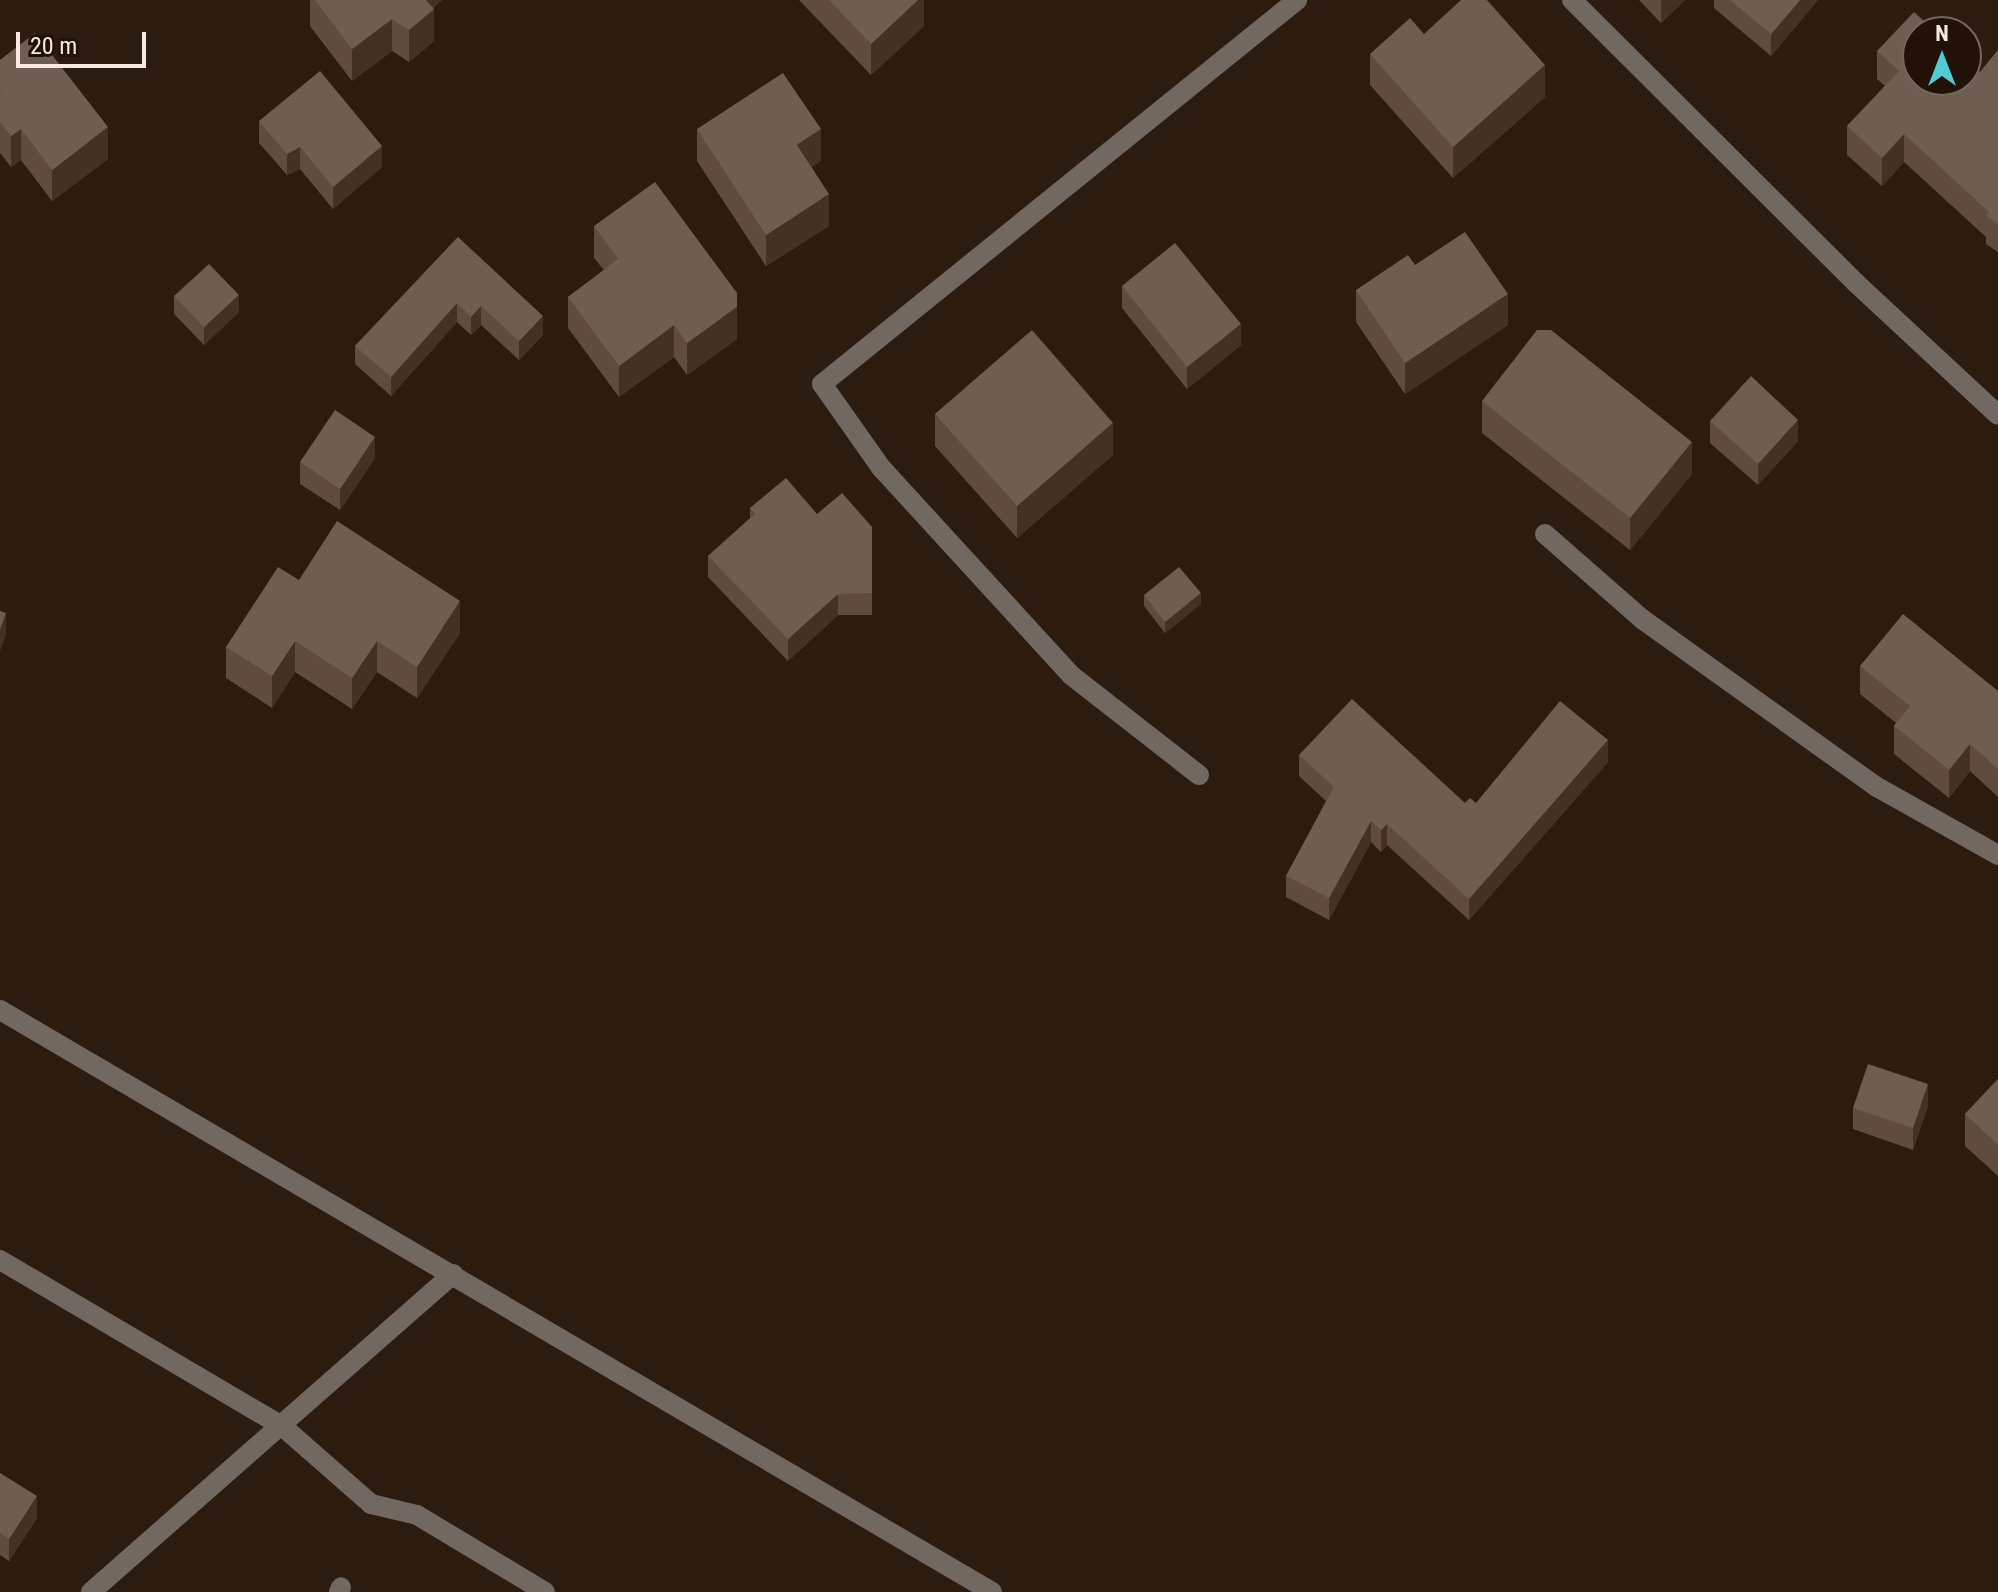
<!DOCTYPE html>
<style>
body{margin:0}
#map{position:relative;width:1998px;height:1592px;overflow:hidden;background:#2c1b0f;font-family:"Roboto Condensed",sans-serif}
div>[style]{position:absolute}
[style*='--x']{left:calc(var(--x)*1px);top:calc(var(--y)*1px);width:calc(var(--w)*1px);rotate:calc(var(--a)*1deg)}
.street>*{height:20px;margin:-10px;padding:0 10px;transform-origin:10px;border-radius:10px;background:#716861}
.wall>*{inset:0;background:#5f4c3f}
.shaded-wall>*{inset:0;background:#443125}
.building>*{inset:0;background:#6f5d51}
span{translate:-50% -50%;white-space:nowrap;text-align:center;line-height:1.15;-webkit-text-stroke:8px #221106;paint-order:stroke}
.north{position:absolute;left:1902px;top:16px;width:80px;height:80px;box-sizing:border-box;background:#221106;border:2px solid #76675e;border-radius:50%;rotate:0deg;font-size:22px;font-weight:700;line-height:32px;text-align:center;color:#f5e9e1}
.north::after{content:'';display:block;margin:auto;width:28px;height:36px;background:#51ccd5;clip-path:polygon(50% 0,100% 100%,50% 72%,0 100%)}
.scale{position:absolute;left:16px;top:32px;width:130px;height:36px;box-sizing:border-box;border:4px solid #f5e9e1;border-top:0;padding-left:10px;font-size:24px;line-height:28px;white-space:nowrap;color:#f5e9e1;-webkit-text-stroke:6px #221106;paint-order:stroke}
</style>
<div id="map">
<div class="street">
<div style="--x:1572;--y:0;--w:402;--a:44.9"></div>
<div style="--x:1857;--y:284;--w:192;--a:42.9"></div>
<div style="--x:1545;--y:534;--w:129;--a:41.2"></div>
<div style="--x:1642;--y:619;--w:289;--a:35.6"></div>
<div style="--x:1877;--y:787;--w:139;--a:29.3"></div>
<div style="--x:1199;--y:775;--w:162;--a:-142"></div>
<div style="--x:1071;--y:675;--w:280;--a:-132.5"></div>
<div style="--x:882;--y:469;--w:104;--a:-125.2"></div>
<div style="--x:822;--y:384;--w:611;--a:-38.95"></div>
<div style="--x:0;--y:1010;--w:1150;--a:30.4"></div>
<div style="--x:0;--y:1260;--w:327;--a:30.5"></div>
<div style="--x:282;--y:1426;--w:118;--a:41.2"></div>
<div style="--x:371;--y:1504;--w:47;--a:13.4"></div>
<div style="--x:417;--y:1515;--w:149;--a:31"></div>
<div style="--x:91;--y:1592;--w:482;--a:-41.3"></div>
<div style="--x:339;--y:1592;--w:5;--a:-68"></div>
</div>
<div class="wall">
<div style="clip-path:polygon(310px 0,442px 0,433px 8px,434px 41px,409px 62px,392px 51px,352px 81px,310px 26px)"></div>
<div style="clip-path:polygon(799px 0,924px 0,924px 26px,871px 75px)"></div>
<div style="clip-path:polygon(1639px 0,1685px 0,1661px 23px)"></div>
<div style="clip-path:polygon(1714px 0,1818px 0,1771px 56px,1714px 8px)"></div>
<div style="clip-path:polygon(1998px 50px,1998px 252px,1986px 244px,1986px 237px,1904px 162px,1882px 186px,1847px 155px,1847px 126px,1885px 86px,1877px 79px,1877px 51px,1980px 72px)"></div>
<div style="clip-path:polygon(1370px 54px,1545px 97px,1453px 178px,1370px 85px)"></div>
<div style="clip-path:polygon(0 60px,108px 159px,52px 201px,21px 160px,11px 167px,0 153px)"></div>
<div style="clip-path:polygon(259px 121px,382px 167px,333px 209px,300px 169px,287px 175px,259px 143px)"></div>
<div style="clip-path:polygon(697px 129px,821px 161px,811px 167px,829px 226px,766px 266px,697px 161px)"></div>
<div style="clip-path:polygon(594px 226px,737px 339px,687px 375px,674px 357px,619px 397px,568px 328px,568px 297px,604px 270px,594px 258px)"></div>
<div style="clip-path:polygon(458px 237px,543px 335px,519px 360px,481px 325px,471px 335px,457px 322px,391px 396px,355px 364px,355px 346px)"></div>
<div style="clip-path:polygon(1415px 265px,1508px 325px,1405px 394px,1356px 322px,1356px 290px)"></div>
<div style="clip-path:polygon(1122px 286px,1241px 345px,1187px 389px,1122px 308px)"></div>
<div style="clip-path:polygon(174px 296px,239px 312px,204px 345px,174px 314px)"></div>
<div style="clip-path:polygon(1482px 401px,1692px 474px,1630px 550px,1482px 433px)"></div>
<div style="clip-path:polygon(935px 414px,1113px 455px,1017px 538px,935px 446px)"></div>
<div style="clip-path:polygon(1710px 421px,1798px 441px,1758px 485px,1710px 443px)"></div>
<div style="clip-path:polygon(375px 458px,340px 510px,300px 484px,300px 462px)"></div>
<div style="clip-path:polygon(750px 508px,817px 514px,872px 527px,872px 615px,838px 615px,788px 661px,708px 577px,708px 556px,750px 518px)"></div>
<div style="clip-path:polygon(299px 580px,460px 633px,417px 698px,377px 672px,352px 709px,295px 672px,272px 708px,226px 678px,226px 647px)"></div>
<div style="clip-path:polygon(1144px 595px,1201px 604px,1165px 633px,1144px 606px)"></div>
<div style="clip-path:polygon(1860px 666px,1998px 691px,1998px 797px,1970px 771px,1949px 798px,1894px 754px,1894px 726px,1896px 723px,1860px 694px)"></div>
<div style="clip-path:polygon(1299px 755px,1465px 803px,1476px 803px,1608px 762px,1469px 920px,1387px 845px,1381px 852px,1371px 842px,1329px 920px,1286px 897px,1286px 876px,1326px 801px,1299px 776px)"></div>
<div style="clip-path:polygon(1998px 1079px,1998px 1176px,1965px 1146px,1965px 1114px)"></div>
<div style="clip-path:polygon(1928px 1106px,1913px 1150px,1853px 1129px,1853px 1108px)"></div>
<div style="clip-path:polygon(0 1473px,37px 1518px,9px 1561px,0 1555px)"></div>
</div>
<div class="shaded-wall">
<div style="clip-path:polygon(417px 0,442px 0,417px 22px)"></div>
<div style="clip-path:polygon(918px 0,924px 0,924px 26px,871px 75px,871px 44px)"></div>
<div style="clip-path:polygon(1662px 0,1685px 0,1661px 23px,1661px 1px)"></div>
<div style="clip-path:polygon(1800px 0,1818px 0,1771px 56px,1771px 34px)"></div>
<div style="clip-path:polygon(434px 9px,434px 41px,409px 62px,409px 30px)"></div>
<div style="clip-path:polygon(392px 19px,392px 51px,352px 81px,352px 49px)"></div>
<div style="clip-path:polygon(1545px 65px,1545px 97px,1453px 178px,1453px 147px)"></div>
<div style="clip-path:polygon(108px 127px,108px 159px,52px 201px,52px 170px)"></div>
<div style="clip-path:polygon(21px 129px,21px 160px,11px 167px,11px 136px)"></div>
<div style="clip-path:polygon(821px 129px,821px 161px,797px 177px,797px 145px)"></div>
<div style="clip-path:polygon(1904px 134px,1904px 162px,1882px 186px,1882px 158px)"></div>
<div style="clip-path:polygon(382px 146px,382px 167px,333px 209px,333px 187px)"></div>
<div style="clip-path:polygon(300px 147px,300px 169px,287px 175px,287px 154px)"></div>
<div style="clip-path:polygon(829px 194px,829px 226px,766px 266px,766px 235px)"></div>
<div style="clip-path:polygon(1508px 294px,1508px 325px,1405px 394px,1405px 363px)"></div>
<div style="clip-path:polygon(239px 295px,239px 312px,204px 345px,204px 327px)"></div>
<div style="clip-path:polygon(457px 303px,457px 322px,391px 396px,391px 377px)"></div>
<div style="clip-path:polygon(481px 306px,481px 325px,471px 335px,471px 317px)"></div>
<div style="clip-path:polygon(737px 307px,737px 339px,687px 375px,687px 343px)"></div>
<div style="clip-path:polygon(543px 316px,543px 335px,519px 360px,519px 341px)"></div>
<div style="clip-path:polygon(1241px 324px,1241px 345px,1187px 389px,1187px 367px)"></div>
<div style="clip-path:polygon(674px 325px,674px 357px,619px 397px,619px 366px)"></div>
<div style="clip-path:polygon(1798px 420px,1798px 441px,1758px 485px,1758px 464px)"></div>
<div style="clip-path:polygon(1113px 423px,1113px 455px,1017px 538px,1017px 506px)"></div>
<div style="clip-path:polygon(375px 437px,375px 458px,340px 510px,340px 489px)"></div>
<div style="clip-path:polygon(1692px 442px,1692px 474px,1630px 550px,1630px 518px)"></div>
<div style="clip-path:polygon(1201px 593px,1201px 604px,1165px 633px,1165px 622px)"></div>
<div style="clip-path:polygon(838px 594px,838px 615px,788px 661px,788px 639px)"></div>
<div style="clip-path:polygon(460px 601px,460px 633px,417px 698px,417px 667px)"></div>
<div style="clip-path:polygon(6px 613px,6px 635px,0 651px,0 630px)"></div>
<div style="clip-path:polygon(295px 641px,295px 672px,272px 708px,272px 676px)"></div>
<div style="clip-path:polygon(377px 641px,377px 672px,352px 709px,352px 678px)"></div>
<div style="clip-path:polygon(1608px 740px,1608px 762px,1469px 920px,1469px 899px)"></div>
<div style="clip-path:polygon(1970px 744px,1970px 771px,1949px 798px,1949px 770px)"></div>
<div style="clip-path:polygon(1371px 821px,1371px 842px,1329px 920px,1329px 898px)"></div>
<div style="clip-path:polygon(1387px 824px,1387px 845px,1381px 852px,1381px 830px)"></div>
<div style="clip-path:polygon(1928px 1084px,1928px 1106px,1913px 1150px,1913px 1128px)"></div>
<div style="clip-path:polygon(37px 1496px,37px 1518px,9px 1561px,9px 1539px)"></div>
</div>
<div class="building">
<div style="clip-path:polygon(315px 0,426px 0,434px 9px,409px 30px,392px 19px,352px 49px)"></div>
<div style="clip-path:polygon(829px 0,918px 0,871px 44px)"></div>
<div style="clip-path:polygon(1461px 0,1487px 0,1545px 65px,1453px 147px,1370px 54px,1410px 18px,1424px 34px)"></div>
<div style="clip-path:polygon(1730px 0,1800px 0,1771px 34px)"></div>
<div style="clip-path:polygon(1914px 12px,1936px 32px,1918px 32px,1918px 80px,1966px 80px,1966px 60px,1980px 72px,1998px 50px,1998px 224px,1986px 216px,1989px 212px,1904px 134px,1882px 158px,1847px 126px,1899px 71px,1877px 51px)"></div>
<div style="clip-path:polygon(35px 33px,108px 127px,52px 170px,21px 129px,11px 136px,0 122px,0 95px,1px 94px,0 92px,0 60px)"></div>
<div style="clip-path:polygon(320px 71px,382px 146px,333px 187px,300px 147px,287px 154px,259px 121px)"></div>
<div style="clip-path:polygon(783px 73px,821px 129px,797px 145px,829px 194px,766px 235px,697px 129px)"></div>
<div style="clip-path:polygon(655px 182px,737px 293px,737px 307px,687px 343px,674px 325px,619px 366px,568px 297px,618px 259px,594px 226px)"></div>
<div style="clip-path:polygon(1465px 232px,1508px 294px,1405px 363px,1356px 290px,1408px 255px,1415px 265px)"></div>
<div style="clip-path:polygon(458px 237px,543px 316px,519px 341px,481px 306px,471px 317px,457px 303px,391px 377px,355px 346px)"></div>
<div style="clip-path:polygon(1175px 243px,1241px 324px,1187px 367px,1122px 286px)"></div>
<div style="clip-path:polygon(209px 264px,239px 295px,204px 327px,174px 296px)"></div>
<div style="clip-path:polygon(1032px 330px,1113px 423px,1017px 506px,935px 414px)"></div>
<div style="clip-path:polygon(1537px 330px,1551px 330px,1692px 442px,1630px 518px,1482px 401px)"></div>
<div style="clip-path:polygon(1751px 376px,1798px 420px,1758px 464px,1710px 421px)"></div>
<div style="clip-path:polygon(335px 410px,375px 437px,340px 489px,300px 462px)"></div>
<div style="clip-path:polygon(786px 478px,817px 514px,842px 493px,872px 527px,872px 593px,838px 594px,788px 639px,708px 556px,755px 514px,750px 508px)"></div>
<div style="clip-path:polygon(337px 521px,460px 601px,417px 667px,377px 641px,352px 678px,295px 641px,272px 676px,226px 647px,278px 567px,299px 580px)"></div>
<div style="clip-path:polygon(1179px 567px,1201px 593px,1165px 622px,1144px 595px)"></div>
<div style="clip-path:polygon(0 611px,6px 613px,0 630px)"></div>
<div style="clip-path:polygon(1903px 614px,1998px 691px,1998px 769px,1970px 744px,1949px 770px,1894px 726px,1910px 706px,1860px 666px)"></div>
<div style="clip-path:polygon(1352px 699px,1465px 803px,1470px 798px,1476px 803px,1560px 701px,1608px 740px,1469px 899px,1387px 824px,1381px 830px,1371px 821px,1329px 898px,1286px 876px,1334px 787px,1299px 755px)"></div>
<div style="clip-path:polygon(1868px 1064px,1928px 1084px,1913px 1128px,1853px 1108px)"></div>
<div style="clip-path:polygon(1998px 1079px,1998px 1145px,1965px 1114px)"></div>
<div style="clip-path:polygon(0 1473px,37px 1496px,9px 1539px,0 1533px)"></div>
</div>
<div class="north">N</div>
<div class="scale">20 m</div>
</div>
